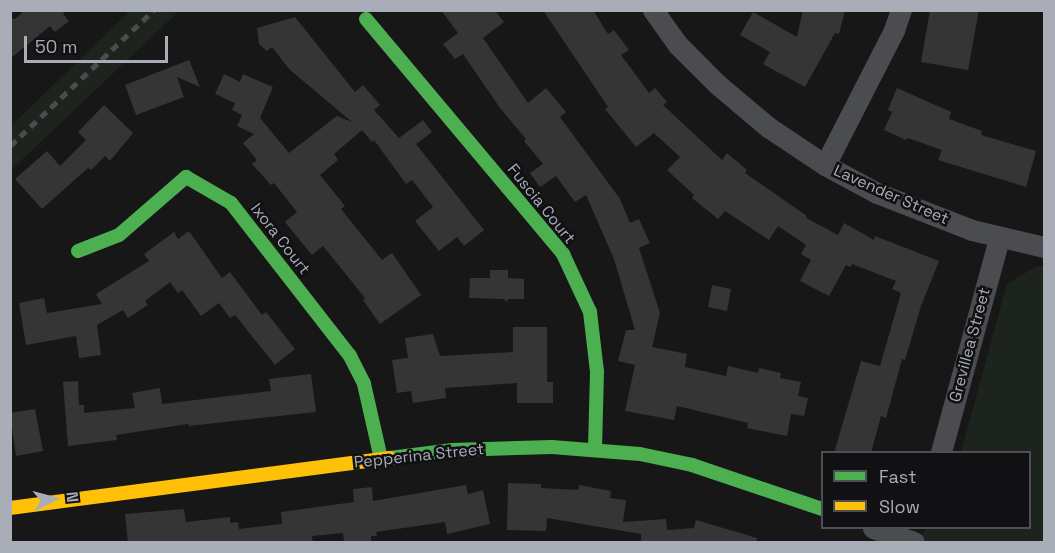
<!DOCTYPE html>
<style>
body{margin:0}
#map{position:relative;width:1055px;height:553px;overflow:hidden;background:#171717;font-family:"Space Grotesk",sans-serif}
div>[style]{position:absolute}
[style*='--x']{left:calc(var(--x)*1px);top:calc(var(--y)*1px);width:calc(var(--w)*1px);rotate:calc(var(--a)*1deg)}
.green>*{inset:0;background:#1d241e}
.building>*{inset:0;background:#353536}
.street>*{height:21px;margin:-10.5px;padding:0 10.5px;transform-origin:10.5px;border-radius:10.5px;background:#4b4c50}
.fast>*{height:14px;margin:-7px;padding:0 7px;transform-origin:7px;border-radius:7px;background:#4caf50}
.slow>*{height:14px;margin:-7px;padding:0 7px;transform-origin:7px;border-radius:7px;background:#ffc107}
.rail>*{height:4.5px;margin-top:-2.25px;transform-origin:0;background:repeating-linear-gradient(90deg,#4b4c4f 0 8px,transparent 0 14px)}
span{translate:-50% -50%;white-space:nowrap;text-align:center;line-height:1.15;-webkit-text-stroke:5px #111113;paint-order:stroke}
.street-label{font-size:16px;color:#a8adb8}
.frame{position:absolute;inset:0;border:12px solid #a8adb8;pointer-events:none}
.legend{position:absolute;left:821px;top:451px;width:210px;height:78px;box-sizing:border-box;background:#111113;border:2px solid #4d4f55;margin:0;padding:8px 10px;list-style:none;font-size:18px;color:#a8adb8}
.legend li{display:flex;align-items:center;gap:12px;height:30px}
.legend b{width:30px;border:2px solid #4d4f55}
.north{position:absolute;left:24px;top:469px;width:60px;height:60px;-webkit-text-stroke:4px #111113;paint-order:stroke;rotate:84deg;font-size:16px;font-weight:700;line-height:24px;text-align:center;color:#a8adb8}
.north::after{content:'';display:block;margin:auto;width:21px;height:27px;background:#a8adb8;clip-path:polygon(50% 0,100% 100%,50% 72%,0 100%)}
.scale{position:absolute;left:24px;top:36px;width:144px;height:27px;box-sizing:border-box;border:3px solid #a8adb8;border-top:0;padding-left:8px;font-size:18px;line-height:21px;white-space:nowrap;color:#a8adb8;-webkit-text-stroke:4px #111113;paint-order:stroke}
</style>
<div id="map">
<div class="green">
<div style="clip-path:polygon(130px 11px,179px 11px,11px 170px,11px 126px)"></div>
<div style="clip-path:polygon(1037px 266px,1044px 266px,1044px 542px,918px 542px,926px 528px,1030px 528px,1030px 452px,961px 452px,1007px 284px)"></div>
</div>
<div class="building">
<div style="clip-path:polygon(25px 10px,67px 10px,63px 14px,69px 21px,55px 32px,50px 26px,10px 59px,10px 19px,15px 19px)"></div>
<div style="clip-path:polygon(441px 10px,495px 10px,504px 22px,483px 38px,528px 103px,546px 88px,566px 112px,560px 117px,620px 199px,630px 223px,639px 219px,650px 243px,639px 248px,660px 313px,652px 347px,687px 354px,685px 367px,726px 376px,728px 366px,758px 373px,759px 368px,781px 373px,780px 378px,801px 382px,798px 396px,808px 398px,804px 416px,791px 414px,787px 436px,747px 428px,748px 423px,677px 406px,674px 420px,625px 411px,635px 365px,618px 361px,626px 330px,635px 330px,614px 259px,586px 195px,575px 202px,556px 176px,540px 187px,530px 173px,543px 164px,524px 141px,526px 139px,500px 108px,463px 54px,455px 59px,443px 44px,458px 33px)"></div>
<div style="clip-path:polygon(543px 10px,593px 10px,608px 34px,614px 30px,629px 50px,621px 55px,649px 93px,655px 88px,667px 102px,663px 105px,722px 160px,727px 153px,747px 170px,745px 173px,807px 216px,806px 218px,838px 235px,844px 223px,874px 240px,875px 236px,939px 261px,921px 306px,905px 360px,902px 359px,886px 418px,881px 416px,871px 453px,834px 453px,861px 361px,880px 366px,901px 293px,892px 289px,896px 281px,852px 264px,850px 267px,846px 265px,829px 296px,800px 281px,811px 260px,801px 254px,806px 245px,778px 226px,769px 240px,725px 211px,718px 219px,692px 198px,694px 195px,667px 170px,680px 157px,654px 133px,636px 147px,605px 109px,608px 107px)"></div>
<div style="clip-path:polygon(803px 10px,845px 10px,839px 34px,835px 33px,805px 87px,763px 64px,770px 52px,740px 35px,753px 12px,797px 37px)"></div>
<div style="clip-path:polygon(930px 10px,979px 10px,968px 70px,921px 62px)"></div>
<div style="clip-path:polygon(295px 17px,355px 92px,363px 85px,380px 105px,374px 110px,399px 138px,423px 120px,432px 132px,416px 144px,484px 230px,464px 246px,457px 237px,439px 251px,415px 221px,433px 207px,412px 180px,406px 184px,374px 140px,372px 142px,362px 130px,334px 154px,338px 160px,320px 175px,345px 206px,341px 209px,382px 260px,392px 253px,421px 295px,380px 324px,363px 300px,365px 298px,323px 246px,312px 255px,285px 222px,297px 212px,274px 183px,271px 185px,252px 164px,257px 160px,243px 143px,254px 134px,237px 126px,242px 115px,232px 110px,235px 103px,215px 94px,224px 74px,240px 82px,243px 74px,273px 87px,260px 118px,289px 153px,337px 116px,352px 122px,289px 69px,272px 47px,267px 51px,259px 44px,257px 28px)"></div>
<div style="clip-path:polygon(189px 60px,200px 87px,177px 77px,184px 97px,136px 115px,125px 85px)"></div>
<div style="clip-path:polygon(897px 88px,951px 112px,949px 119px,982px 131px,981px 135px,1036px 151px,1026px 187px,938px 160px,942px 150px,908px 138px,906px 140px,884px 130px,892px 112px,888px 110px)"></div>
<div style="clip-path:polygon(104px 105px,133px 133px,110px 161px,105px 156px,91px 170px,88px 168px,42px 209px,15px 179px,47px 151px,60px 166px,86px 140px,78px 132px)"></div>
<div style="clip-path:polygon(189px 231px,222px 278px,230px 272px,262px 315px,266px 312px,295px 349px,275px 365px,235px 315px,230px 318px,219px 303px,201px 316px,182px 290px,178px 293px,170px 282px,145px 301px,148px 305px,128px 318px,123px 310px,97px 325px,101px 355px,79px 358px,76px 336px,26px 345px,19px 303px,44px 298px,47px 313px,102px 304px,96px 294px,149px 261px,144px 254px,174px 232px,178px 239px)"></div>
<div style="clip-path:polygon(490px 270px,508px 270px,508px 278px,524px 279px,524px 299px,508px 299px,507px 303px,504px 299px,469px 298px,470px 278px,490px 278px)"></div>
<div style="clip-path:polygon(712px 285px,731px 289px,727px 311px,708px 307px)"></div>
<div style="clip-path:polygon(513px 327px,547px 327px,547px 382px,553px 382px,553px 403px,517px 403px,517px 383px,445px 388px,446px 398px,413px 403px,411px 391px,397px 393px,392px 360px,408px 358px,405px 338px,433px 334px,440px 356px,513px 352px)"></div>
<div style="clip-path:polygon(311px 374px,316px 412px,189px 426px,188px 424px,116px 435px,117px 440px,68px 446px,63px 382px,78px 381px,79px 405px,84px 405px,84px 413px,135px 408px,132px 393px,160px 388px,162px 404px,271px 391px,269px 379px)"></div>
<div style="clip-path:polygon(35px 409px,43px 451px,16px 456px,10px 413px)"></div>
<div style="clip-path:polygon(508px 483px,541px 484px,541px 488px,578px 490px,579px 485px,611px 491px,610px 498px,626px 500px,623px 522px,666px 519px,667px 530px,694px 528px,696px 520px,757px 538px,756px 543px,641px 543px,641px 534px,547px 518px,546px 531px,507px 530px)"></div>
<div style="clip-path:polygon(466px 485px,468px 494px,483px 490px,490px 524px,447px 534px,445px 522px,376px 532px,377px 536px,371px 536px,371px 543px,344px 541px,343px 533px,312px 536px,313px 543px,128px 543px,125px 514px,184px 509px,186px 522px,230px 517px,230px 523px,238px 522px,239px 529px,282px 524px,281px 512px,354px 502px,353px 489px,372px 487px,373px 501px)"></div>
</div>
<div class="street">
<div style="--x:653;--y:10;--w:43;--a:54.5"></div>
<div style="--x:678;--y:45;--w:55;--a:45"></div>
<div style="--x:717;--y:84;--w:67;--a:40.1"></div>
<div style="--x:768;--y:127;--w:69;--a:33.7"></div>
<div style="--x:825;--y:165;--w:59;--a:28.3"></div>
<div style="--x:877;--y:193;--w:102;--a:21.3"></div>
<div style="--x:972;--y:230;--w:74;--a:13.3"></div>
<div style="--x:825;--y:165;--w:152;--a:-62.9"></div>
<div style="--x:894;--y:30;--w:21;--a:-71"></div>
<div style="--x:941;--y:452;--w:222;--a:-74.8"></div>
<div style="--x:873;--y:528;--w:43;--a:18.9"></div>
</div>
<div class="fast">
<div style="--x:366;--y:19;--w:307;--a:50"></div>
<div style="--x:563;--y:254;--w:64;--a:65"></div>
<div style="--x:590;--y:312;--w:60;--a:83.3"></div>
<div style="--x:597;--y:372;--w:77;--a:91.5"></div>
<div style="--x:78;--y:251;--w:44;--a:-21.3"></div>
<div style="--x:119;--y:235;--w:89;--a:-40.9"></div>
<div style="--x:186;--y:177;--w:52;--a:30"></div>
<div style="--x:231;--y:203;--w:194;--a:52.1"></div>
<div style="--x:350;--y:356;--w:31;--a:63"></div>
<div style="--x:364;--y:384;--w:77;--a:77.2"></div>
<div style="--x:390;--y:458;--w:63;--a:-7.4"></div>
<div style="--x:452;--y:450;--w:100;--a:-1.7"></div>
<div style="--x:552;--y:447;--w:88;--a:4.5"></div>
<div style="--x:640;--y:454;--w:53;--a:11.9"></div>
<div style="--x:692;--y:465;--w:137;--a:18.7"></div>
</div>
<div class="slow">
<div style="--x:10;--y:508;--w:383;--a:-7.5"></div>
</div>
<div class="rail">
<div style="--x:10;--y:146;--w:198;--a:-43.4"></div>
</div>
<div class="street-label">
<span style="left:891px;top:195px;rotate:24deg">Lavender Street</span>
<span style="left:541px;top:204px;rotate:51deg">Fuscia Court</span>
<span style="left:280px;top:239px;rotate:52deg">Ixora Court</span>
<span style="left:970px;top:345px;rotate:-75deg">Grevillea Street</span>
<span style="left:419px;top:456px;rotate:-6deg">Pepperina Street</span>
</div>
<div class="frame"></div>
<ul class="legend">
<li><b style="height:8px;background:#4caf50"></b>Fast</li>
<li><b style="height:8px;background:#ffc107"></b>Slow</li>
</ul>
<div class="north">N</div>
<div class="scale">50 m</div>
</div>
